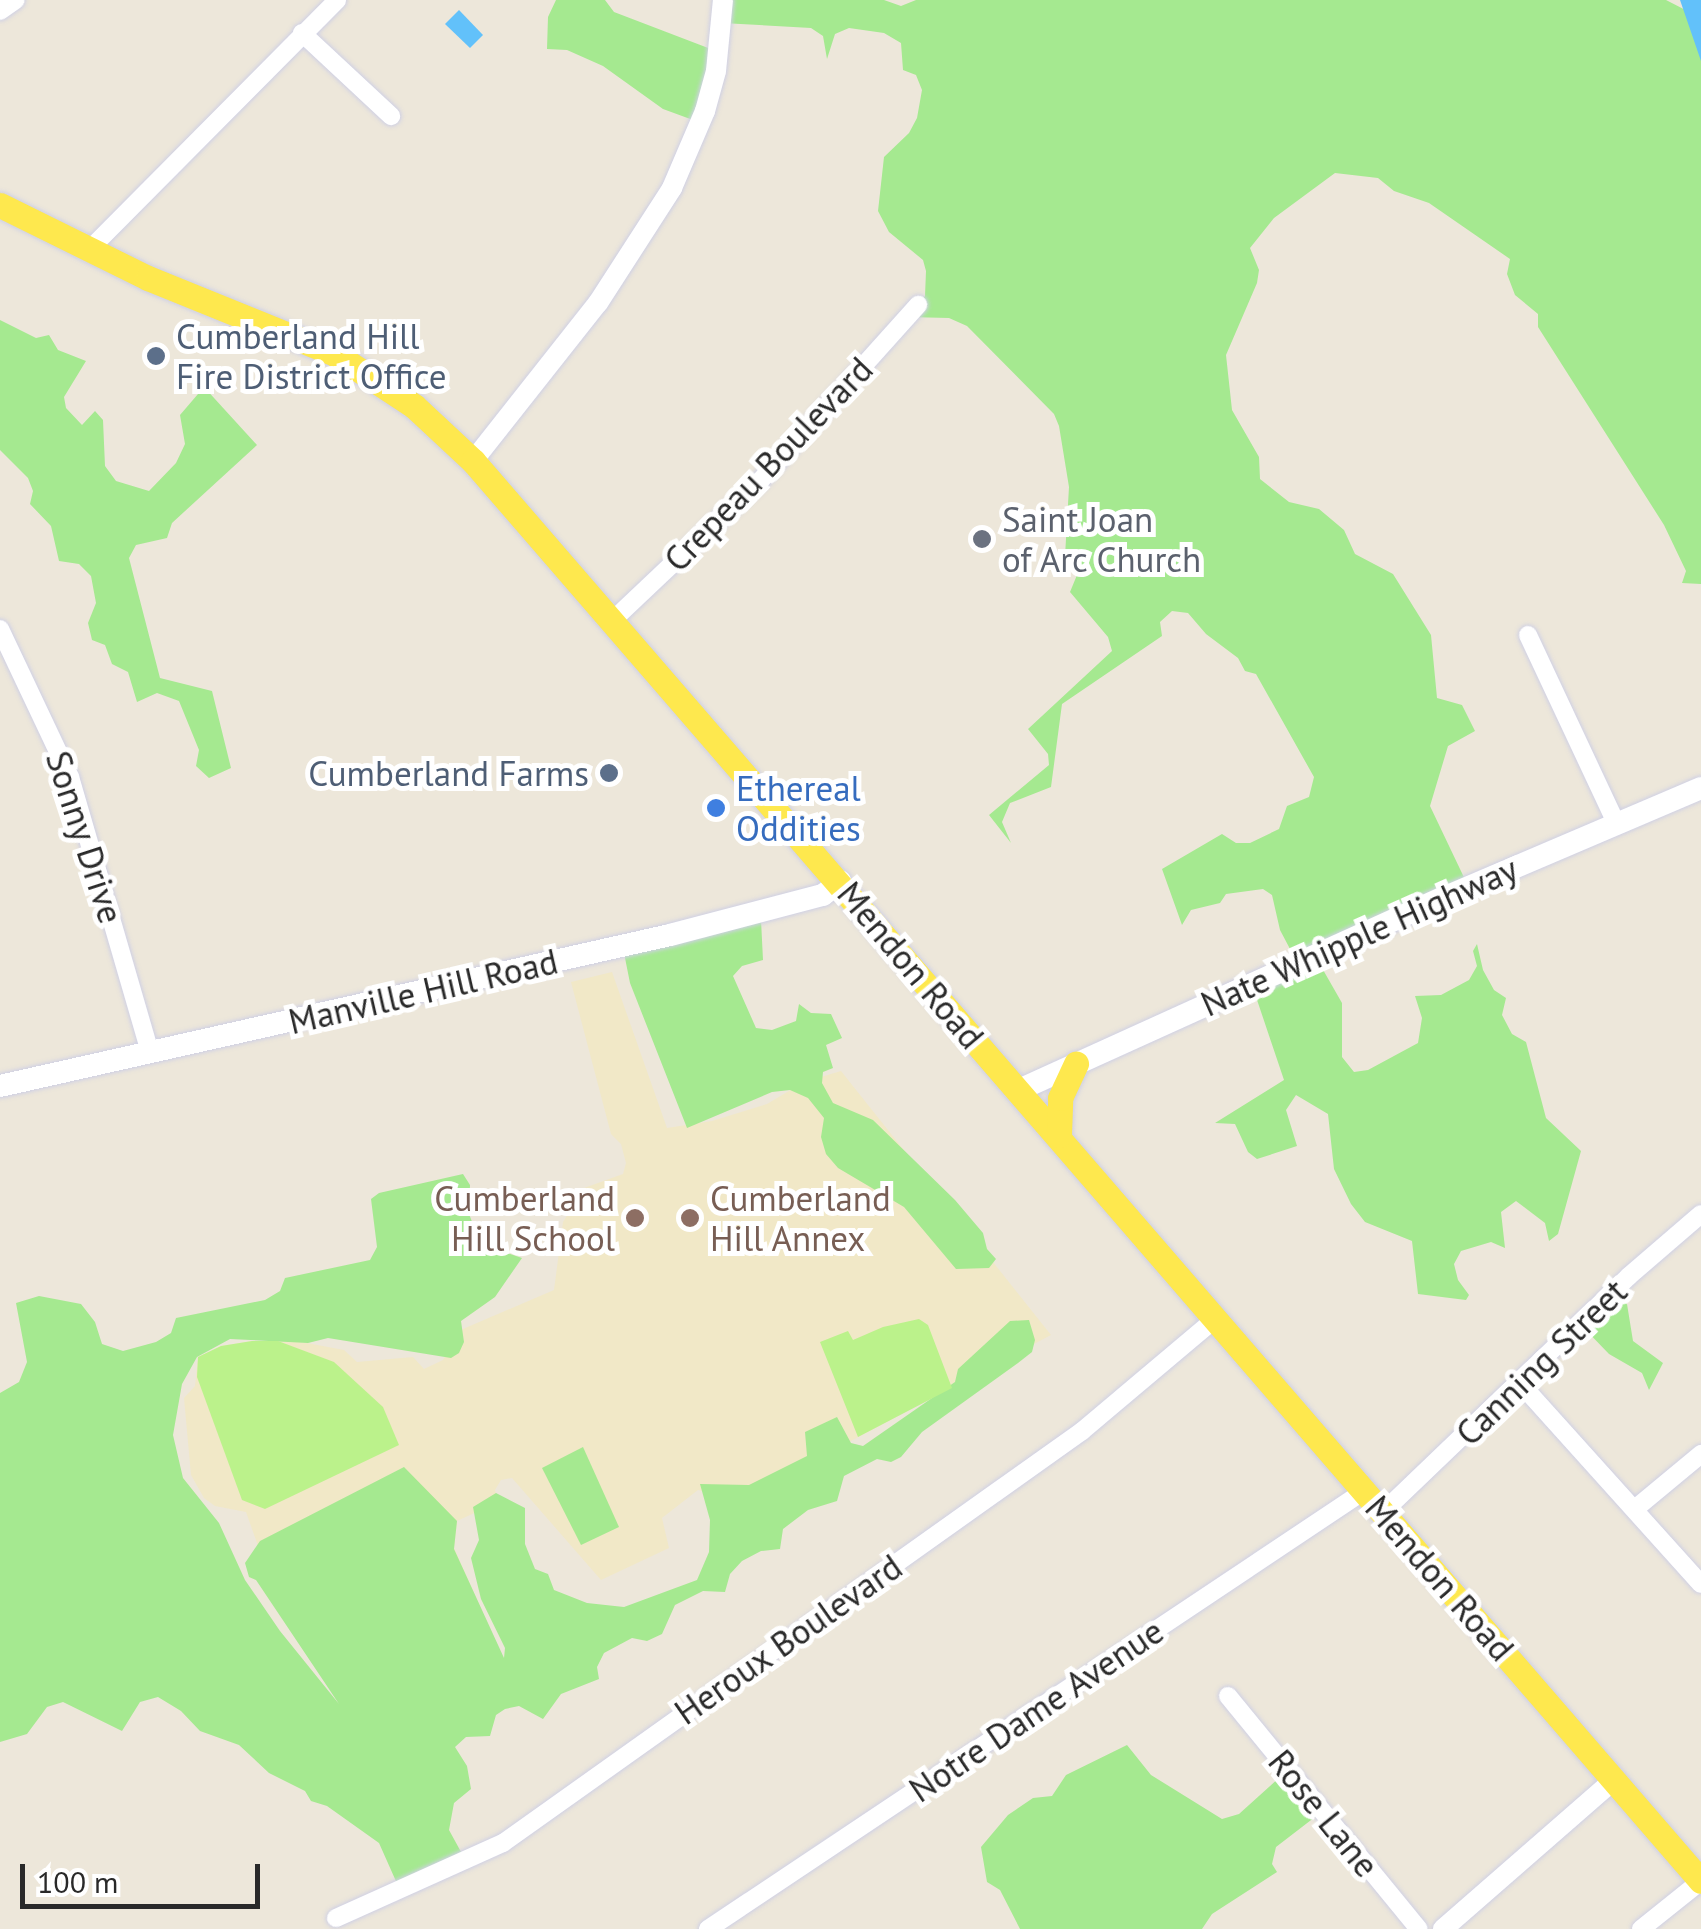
<!DOCTYPE html>
<style>
body{margin:0}
#map{position:relative;width:1701px;height:1929px;overflow:hidden;background:#ede7da;font-family:"PT Sans",sans-serif}
div>[style]{position:absolute}
[style*='--x']{left:calc(var(--x)*1px);top:calc(var(--y)*1px);width:calc(var(--w)*1px);rotate:calc(var(--a)*1deg)}
.education>*{inset:0;background:#f1e8c7}
.green>*{inset:0;background:#a5e990}
.pitch>*{inset:0;background:#bbf28b}
.water>*{inset:0;background:#62c1fa}
.roads{filter:drop-shadow(0 0 2px #cfd0e4) drop-shadow(0 0 2px #cfd0e4)}
.minor>*{height:18px;margin:-9px;padding:0 9px;transform-origin:9px;border-radius:9px;background:#fff}
.tertiary>*{height:20px;margin:-10px;padding:0 10px;transform-origin:10px;border-radius:10px;background:#fff}
.secondary>*{height:22px;margin:-11px;padding:0 11px;transform-origin:11px;border-radius:11px;background:#fff}
.primary>*{height:25px;margin:-12.5px;padding:0 12.5px;transform-origin:12.5px;border-radius:12.5px;background:#fee84e}
.dots>*{width:28px;height:28px;translate:-50% -50%;box-sizing:border-box;border:5px solid #fff;border-radius:50%}
span{translate:-50% -50%;white-space:nowrap;text-align:center;line-height:1.15;-webkit-text-stroke:10px #fff;paint-order:stroke}
.service-label{font-size:35px;color:#4e5e75}
.left{translate:0 -50%;text-align:left}
.right{translate:-100% -50%;text-align:right}
.street-label{font-size:35px;color:#292929}
.worship-label{font-size:35px;color:#5b616d}
.shop-label{font-size:35px;color:#366cbe}
.education-label{font-size:35px;color:#785e54}
.scale{position:absolute;left:20px;top:1864px;width:240px;height:45px;box-sizing:border-box;border:5px solid #292929;border-top:0;padding-left:12px;font-size:30px;line-height:35px;white-space:nowrap;color:#292929;-webkit-text-stroke:8px #fff;paint-order:stroke}
</style>
<div id="map">
<div class="education">
<div style="clip-path:polygon(612px 972px,667px 1128px,712px 1121px,767px 1104px,804px 1082px,841px 1071px,1051px 1335px,741px 1499px,698px 1490px,662px 1518px,669px 1548px,601px 1580px,512px 1478px,501px 1480px,495px 1490px,498px 1502px,457px 1521px,454px 1548px,516px 1687px,249px 1577px,262px 1557px,246px 1512px,215px 1506px,204px 1498px,191px 1475px,184px 1398px,195px 1386px,198px 1357px,221px 1346px,252px 1341px,296px 1341px,344px 1350px,357px 1362px,413px 1357px,424px 1369px,443px 1360px,463px 1329px,554px 1290px,563px 1222px,584px 1188px,623px 1174px,626px 1163px,621px 1144px,611px 1134px,571px 982px)"></div>
</div>
<div class="green">
<div style="clip-path:polygon(556px 0,605px 0,614px 12px,716px 51px,693px 120px,663px 109px,603px 66px,567px 50px,547px 49px,548px 17px)"></div>
<div style="clip-path:polygon(721px 0,884px 0,901px 6px,916px 0,1666px 0,1701px 18px,1701px 584px,1682px 583px,1686px 571px,1664px 525px,1538px 327px,1538px 314px,1515px 295px,1507px 274px,1510px 259px,1429px 203px,1394px 191px,1378px 178px,1335px 173px,1274px 218px,1250px 248px,1259px 270px,1257px 283px,1226px 355px,1232px 410px,1259px 457px,1260px 479px,1289px 502px,1319px 509px,1344px 530px,1355px 554px,1393px 574px,1431px 635px,1437px 698px,1462px 705px,1475px 731px,1448px 746px,1430px 806px,1470px 890px,1318px 961px,1342px 1003px,1342px 1057px,1354px 1072px,1368px 1070px,1418px 1043px,1422px 1018px,1415px 996px,1441px 995px,1469px 980px,1477px 966px,1473px 951px,1477px 944px,1483px 970px,1494px 990px,1506px 998px,1502px 1015px,1512px 1034px,1526px 1042px,1546px 1118px,1581px 1151px,1558px 1234px,1549px 1241px,1545px 1223px,1516px 1201px,1501px 1212px,1505px 1248px,1491px 1242px,1461px 1251px,1454px 1264px,1458px 1280px,1469px 1295px,1466px 1300px,1418px 1294px,1412px 1241px,1365px 1222px,1351px 1204px,1334px 1169px,1328px 1114px,1296px 1095px,1286px 1110px,1297px 1146px,1257px 1159px,1248px 1152px,1235px 1124px,1215px 1123px,1284px 1080px,1253px 988px,1299px 966px,1280px 930px,1272px 895px,1263px 889px,1226px 894px,1220px 903px,1191px 910px,1182px 925px,1162px 869px,1222px 834px,1236px 843px,1250px 843px,1279px 829px,1287px 806px,1309px 797px,1314px 777px,1256px 674px,1245px 671px,1238px 658px,1206px 634px,1188px 613px,1172px 611px,1160px 622px,1162px 636px,1062px 704px,1051px 787px,1010px 803px,1002px 822px,1011px 843px,989px 815px,1049px 765px,1048px 754px,1028px 729px,1112px 651px,1108px 637px,1070px 592px,1077px 575px,1065px 556px,1069px 487px,1059px 426px,1054px 414px,967px 326px,949px 318px,908px 317px,925px 296px,926px 271px,923px 260px,889px 232px,878px 211px,884px 157px,909px 133px,917px 118px,922px 90px,916px 75px,903px 70px,901px 43px,884px 33px,849px 28px,835px 34px,827px 59px,823px 36px,811px 28px,722px 23px)"></div>
<div style="clip-path:polygon(0 320px,36px 338px,49px 335px,58px 350px,86px 361px,64px 397px,66px 408px,82px 425px,95px 411px,103px 420px,105px 466px,116px 481px,149px 491px,176px 463px,185px 444px,180px 415px,204px 387px,257px 445px,172px 523px,167px 538px,136px 545px,129px 558px,160px 678px,212px 691px,231px 768px,209px 778px,196px 766px,199px 750px,179px 701px,157px 693px,137px 702px,128px 672px,112px 664px,105px 645px,92px 640px,88px 623px,96px 603px,91px 576px,79px 564px,59px 561px,51px 526px,30px 504px,33px 491px,28px 478px,0 450px)"></div>
<div style="clip-path:polygon(761px 920px,763px 960px,742px 966px,733px 976px,756px 1028px,772px 1030px,796px 1021px,799px 1004px,811px 1013px,831px 1014px,842px 1038px,826px 1045px,833px 1068px,823px 1072px,822px 1083px,833px 1103px,873px 1120px,955px 1200px,983px 1233px,987px 1249px,996px 1259px,989px 1268px,956px 1269px,904px 1207px,838px 1168px,826px 1154px,821px 1137px,824px 1118px,808px 1098px,790px 1090px,772px 1092px,687px 1128px,630px 983px,624px 953px)"></div>
<div style="clip-path:polygon(463px 1174px,470px 1185px,469px 1214px,476px 1232px,496px 1249px,522px 1258px,495px 1297px,461px 1321px,464px 1342px,459px 1353px,451px 1358px,328px 1338px,308px 1343px,230px 1339px,197px 1357px,182px 1384px,173px 1435px,183px 1478px,219px 1523px,245px 1580px,280px 1631px,339px 1704px,256px 1580px,249px 1577px,245px 1563px,260px 1541px,404px 1467px,457px 1521px,454px 1549px,504px 1658px,505px 1648px,481px 1599px,471px 1558px,479px 1540px,473px 1507px,496px 1493px,525px 1508px,525px 1544px,535px 1569px,548px 1574px,554px 1590px,587px 1603px,624px 1607px,697px 1580px,709px 1552px,710px 1520px,700px 1484px,749px 1485px,807px 1456px,805px 1432px,837px 1417px,851px 1443px,863px 1446px,955px 1382px,958px 1369px,1010px 1321px,1029px 1320px,1035px 1340px,1032px 1352px,1018px 1363px,922px 1432px,901px 1457px,891px 1462px,877px 1459px,844px 1476px,837px 1501px,808px 1510px,783px 1529px,780px 1549px,761px 1551px,742px 1561px,730px 1574px,725px 1592px,703px 1591px,675px 1605px,662px 1634px,647px 1641px,632px 1638px,604px 1653px,597px 1667px,599px 1679px,561px 1694px,543px 1719px,519px 1706px,505px 1709px,496px 1715px,490px 1736px,466px 1737px,455px 1747px,467px 1766px,471px 1789px,454px 1803px,449px 1830px,466px 1861px,399px 1888px,379px 1843px,327px 1806px,311px 1801px,305px 1791px,269px 1773px,239px 1745px,200px 1731px,181px 1711px,158px 1697px,140px 1702px,122px 1731px,63px 1702px,47px 1707px,27px 1734px,0 1742px,0 1393px,19px 1382px,27px 1362px,16px 1303px,39px 1296px,81px 1304px,95px 1322px,102px 1344px,123px 1351px,156px 1342px,171px 1333px,176px 1318px,265px 1300px,280px 1291px,285px 1278px,370px 1260px,377px 1247px,371px 1199px,379px 1193px)"></div>
<div style="clip-path:polygon(1612px 1295px,1627px 1304px,1633px 1341px,1663px 1363px,1649px 1390px,1642px 1373px,1609px 1354px,1581px 1325px)"></div>
<div style="clip-path:polygon(583px 1447px,619px 1527px,581px 1545px,542px 1468px)"></div>
<div style="clip-path:polygon(1127px 1745px,1151px 1775px,1222px 1819px,1239px 1814px,1280px 1777px,1315px 1817px,1276px 1847px,1272px 1864px,1277px 1872px,1212px 1914px,1202px 1929px,1020px 1929px,1000px 1890px,987px 1882px,981px 1847px,1008px 1815px,1033px 1798px,1052px 1796px,1066px 1775px)"></div>
</div>
<div class="pitch">
<div style="clip-path:polygon(919px 1319px,928px 1325px,952px 1388px,858px 1437px,820px 1342px,848px 1331px,853px 1340px,883px 1327px)"></div>
<div style="clip-path:polygon(252px 1341px,278px 1341px,334px 1362px,383px 1407px,399px 1445px,265px 1509px,242px 1500px,197px 1377px,198px 1357px,221px 1346px)"></div>
</div>
<div class="water">
<div style="clip-path:polygon(1680px 0,1701px 0,1701px 61px)"></div>
<div style="clip-path:polygon(459px 10px,483px 35px,470px 48px,445px 24px)"></div>
</div>
<div class="roads">
<div class="minor">
<div style="--x:0;--y:11;--w:19;--a:-35"></div>
<div style="--x:302;--y:33;--w:122;--a:43"></div>
<div style="--x:89;--y:250;--w:352;--a:-45.2"></div>
<div style="--x:613;--y:620;--w:202;--a:-43.4"></div>
<div style="--x:760;--y:481;--w:237;--a:-48.1"></div>
<div style="--x:0;--y:629;--w:164;--a:64.7"></div>
<div style="--x:70;--y:777;--w:287;--a:73.8"></div>
<div style="--x:1528;--y:635;--w:208;--a:64.9"></div>
<div style="--x:1520;--y:1383;--w:270;--a:48"></div>
<div style="--x:1636;--y:1508;--w:85;--a:-39.7"></div>
<div style="--x:1383;--y:1512;--w:341;--a:-43.8"></div>
<div style="--x:1629;--y:1276;--w:95;--a:-40.7"></div>
<div style="--x:1228;--y:1696;--w:301;--a:50.7"></div>
<div style="--x:336;--y:1918;--w:183;--a:-24.2"></div>
<div style="--x:503;--y:1843;--w:711;--a:-35.43"></div>
<div style="--x:1082;--y:1431;--w:174;--a:-40.1"></div>
<div style="--x:708;--y:1929;--w:789;--a:-33.73"></div>
<div style="--x:1641;--y:1929;--w:77;--a:-38.7"></div>
</div>
<div class="tertiary">
<div style="--x:473;--y:461;--w:201;--a:-51.7"></div>
<div style="--x:598;--y:303;--w:137;--a:-57.2"></div>
<div style="--x:672;--y:188;--w:84;--a:-66.8"></div>
<div style="--x:705;--y:111;--w:41;--a:-74.6"></div>
<div style="--x:716;--y:71;--w:71;--a:-84.4"></div>
<div style="--x:1443;--y:1929;--w:227;--a:-41.1"></div>
</div>
<div class="secondary">
<div style="--x:0;--y:1086;--w:687;--a:-12.7"></div>
<div style="--x:670;--y:935;--w:158;--a:-14.7"></div>
<div style="--x:823;--y:895;--w:22;--a:-39"></div>
<div style="--x:1019;--y:1090;--w:465;--a:-24.4"></div>
<div style="--x:1443;--y:898;--w:280;--a:-23.1"></div>
</div>
<div class="primary">
<div style="--x:0;--y:205;--w:165;--a:26.3"></div>
<div style="--x:148;--y:278;--w:202;--a:22.1"></div>
<div style="--x:335;--y:354;--w:95;--a:33.4"></div>
<div style="--x:414;--y:406;--w:81;--a:43"></div>
<div style="--x:473;--y:461;--w:1877;--a:49.15"></div>
<div style="--x:1059;--y:1135;--w:37;--a:-88"></div>
<div style="--x:1060;--y:1098;--w:38;--a:-65"></div>
</div>
</div>
<div class="dots">
<div style="left:156px;top:356px;background:#5c6f8a"></div>
<div style="left:982px;top:539px;background:#6b7280"></div>
<div style="left:609px;top:773px;background:#5c6f8a"></div>
<div style="left:716px;top:808px;background:#3f7fe0"></div>
<div style="left:635px;top:1218px;background:#8d6e63"></div>
<div style="left:690px;top:1218px;background:#8d6e63"></div>
</div>
<div class="service-label">
<span class="left" style="left:176px;top:356px">Cumberland Hill<br>Fire District Office</span>
<span class="right" style="left:589px;top:773px">Cumberland Farms</span>
</div>
<div class="street-label">
<span style="left:768px;top:464px;rotate:-46deg">Crepeau Boulevard</span>
<span style="left:85px;top:837px;rotate:72deg">Sonny Drive</span>
<span style="left:1359px;top:936px;rotate:-24deg">Nate Whipple Highway</span>
<span style="left:911px;top:965px;rotate:50deg">Mendon Road</span>
<span style="left:423px;top:991px;rotate:-13deg">Manville Hill Road</span>
<span style="left:1541px;top:1362px;rotate:-44deg">Canning Street</span>
<span style="left:1440px;top:1578px;rotate:49deg">Mendon Road</span>
<span style="left:788px;top:1639px;rotate:-35deg">Heroux Boulevard</span>
<span style="left:1036px;top:1710px;rotate:-34deg">Notre Dame Avenue</span>
<span style="left:1324px;top:1813px;rotate:51deg">Rose Lane</span>
</div>
<div class="worship-label">
<span class="left" style="left:1002px;top:539px">Saint Joan<br>of Arc Church</span>
</div>
<div class="shop-label">
<span class="left" style="left:736px;top:808px">Ethereal<br>Oddities</span>
</div>
<div class="education-label">
<span class="right" style="left:615px;top:1218px">Cumberland<br>Hill School</span>
<span class="left" style="left:710px;top:1218px">Cumberland<br>Hill Annex</span>
</div>
<div class="scale">100 m</div>
</div>
